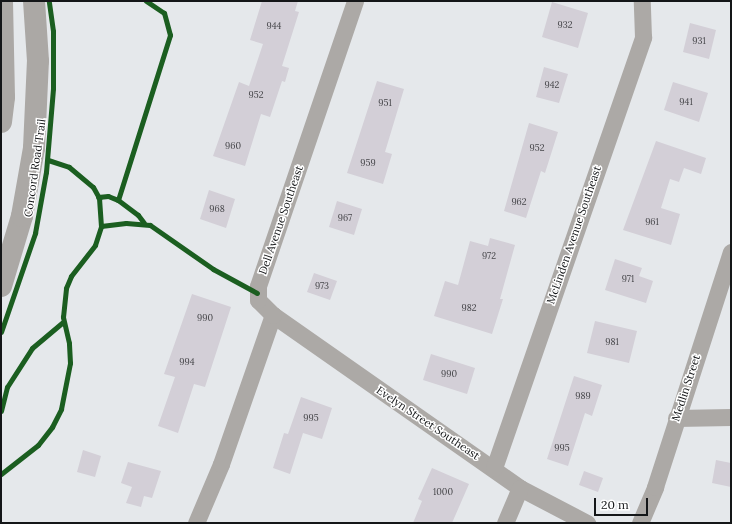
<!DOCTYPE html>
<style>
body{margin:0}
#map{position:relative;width:732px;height:524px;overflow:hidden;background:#e5e8eb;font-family:Lora,serif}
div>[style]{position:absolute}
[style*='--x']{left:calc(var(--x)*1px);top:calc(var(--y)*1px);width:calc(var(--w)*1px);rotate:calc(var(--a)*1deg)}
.building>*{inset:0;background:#d3cfd7}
.street>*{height:17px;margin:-8.5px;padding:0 8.5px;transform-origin:8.5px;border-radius:8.5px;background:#aca9a6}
.secondary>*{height:22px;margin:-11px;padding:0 11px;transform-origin:11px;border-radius:11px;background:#aba8a5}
.cycleway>*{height:5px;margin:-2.5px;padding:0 2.5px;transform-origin:2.5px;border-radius:2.5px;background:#1b5e20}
span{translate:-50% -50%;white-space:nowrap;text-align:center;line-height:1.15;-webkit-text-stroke:3px #fff;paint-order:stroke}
.number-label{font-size:9px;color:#46464a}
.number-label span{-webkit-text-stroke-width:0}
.street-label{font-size:11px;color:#141618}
.frame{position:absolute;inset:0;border:2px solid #141618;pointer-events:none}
.scale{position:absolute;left:594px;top:498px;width:54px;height:18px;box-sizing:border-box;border:2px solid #141618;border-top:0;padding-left:5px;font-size:12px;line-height:14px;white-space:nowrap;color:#141618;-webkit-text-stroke:3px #fff;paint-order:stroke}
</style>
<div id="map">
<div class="building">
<div style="clip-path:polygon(262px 1px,298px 1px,295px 11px,299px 12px,282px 66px,289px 68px,285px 82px,282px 81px,270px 117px,261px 114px,245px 166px,213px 156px,239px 82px,249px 86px,263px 44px,250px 40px)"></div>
<div style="clip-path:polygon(552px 2px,588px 13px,578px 48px,542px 37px)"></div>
<div style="clip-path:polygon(690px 23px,716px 30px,709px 59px,683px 52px)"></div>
<div style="clip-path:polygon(544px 67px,568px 74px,559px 103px,536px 97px)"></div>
<div style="clip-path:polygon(377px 81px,404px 89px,385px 152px,392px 154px,383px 184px,347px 173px)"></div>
<div style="clip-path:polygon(673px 82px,708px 93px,699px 122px,664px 110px)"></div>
<div style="clip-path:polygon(529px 123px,558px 132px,545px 173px,541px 171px,526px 218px,504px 211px)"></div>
<div style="clip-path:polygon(656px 141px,706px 158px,701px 174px,684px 168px,679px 182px,670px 179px,661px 208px,680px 214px,671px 245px,623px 230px)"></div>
<div style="clip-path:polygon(209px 190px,235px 199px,226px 228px,200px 219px)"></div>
<div style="clip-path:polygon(337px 201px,362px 209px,354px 235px,329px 227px)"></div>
<div style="clip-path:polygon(490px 238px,515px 245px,500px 299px,503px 299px,492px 334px,434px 316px,445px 281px,458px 285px,470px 241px,488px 246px)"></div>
<div style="clip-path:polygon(615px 259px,642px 268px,639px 276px,653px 281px,646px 303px,605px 290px)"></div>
<div style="clip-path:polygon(314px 273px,337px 281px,330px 300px,307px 292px)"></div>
<div style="clip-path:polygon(192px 294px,231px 307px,205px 387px,194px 384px,178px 433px,158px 426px,175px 377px,164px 374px)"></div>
<div style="clip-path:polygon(595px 321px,637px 331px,629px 363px,587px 353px)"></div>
<div style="clip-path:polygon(431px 354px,475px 368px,467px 394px,423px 380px)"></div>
<div style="clip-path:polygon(574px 376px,602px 385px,592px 416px,585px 413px,568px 466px,547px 459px)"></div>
<div style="clip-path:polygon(301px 397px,332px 408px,322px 439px,303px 433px,290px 474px,273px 468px,284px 433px,288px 434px)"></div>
<div style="clip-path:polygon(83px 450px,101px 456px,95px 477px,77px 472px)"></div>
<div style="clip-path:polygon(716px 460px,731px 463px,731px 487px,712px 483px)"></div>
<div style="clip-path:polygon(128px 462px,161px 471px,152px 498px,144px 496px,141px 507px,126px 503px,132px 487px,121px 483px)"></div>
<div style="clip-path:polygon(432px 468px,469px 484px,452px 523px,413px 523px,422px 501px,418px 499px)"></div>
<div style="clip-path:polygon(584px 471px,603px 478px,598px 492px,579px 485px)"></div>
</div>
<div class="street">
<div style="--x:273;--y:315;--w:302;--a:35"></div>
<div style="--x:520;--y:488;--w:76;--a:27.6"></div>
<div style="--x:676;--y:418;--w:55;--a:-1"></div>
<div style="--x:494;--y:468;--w:456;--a:-70.9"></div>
<div style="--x:643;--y:37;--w:36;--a:-92"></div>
<div style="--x:196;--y:523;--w:64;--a:-67"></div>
<div style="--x:221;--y:464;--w:158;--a:-70.8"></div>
<div style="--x:273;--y:315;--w:21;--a:-135"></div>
<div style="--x:258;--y:300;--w:14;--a:-90"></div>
<div style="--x:258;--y:286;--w:301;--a:-71.2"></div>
<div style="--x:505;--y:523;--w:38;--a:-67"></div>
<div style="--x:640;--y:523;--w:39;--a:-67"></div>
<div style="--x:655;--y:487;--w:247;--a:-72.1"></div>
</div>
<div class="secondary">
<div style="--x:1;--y:122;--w:25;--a:-83"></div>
<div style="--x:4;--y:97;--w:96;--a:-91.2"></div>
<div style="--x:1;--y:286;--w:73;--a:-73.3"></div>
<div style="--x:22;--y:216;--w:69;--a:-80"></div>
<div style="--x:34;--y:148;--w:87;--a:-87.4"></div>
<div style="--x:38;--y:61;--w:60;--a:-93.8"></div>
</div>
<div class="cycleway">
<div style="--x:48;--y:160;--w:22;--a:18"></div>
<div style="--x:69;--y:167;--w:31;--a:40"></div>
<div style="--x:93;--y:187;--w:13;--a:61"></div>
<div style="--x:99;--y:198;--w:28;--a:86"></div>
<div style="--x:98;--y:197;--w:10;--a:-6"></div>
<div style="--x:108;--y:196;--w:11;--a:22"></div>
<div style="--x:118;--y:200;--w:25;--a:37"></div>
<div style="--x:138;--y:215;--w:10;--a:53"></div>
<div style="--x:118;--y:200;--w:173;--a:-72.5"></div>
<div style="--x:170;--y:35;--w:23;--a:-105"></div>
<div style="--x:164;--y:13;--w:22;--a:-146"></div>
<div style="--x:1;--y:332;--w:105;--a:-71"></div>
<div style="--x:35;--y:233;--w:62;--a:-79.8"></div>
<div style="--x:46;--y:172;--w:84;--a:-85.2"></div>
<div style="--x:53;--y:88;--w:57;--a:-90"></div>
<div style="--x:53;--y:31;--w:30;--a:-98"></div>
<div style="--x:1;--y:411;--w:25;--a:-76"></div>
<div style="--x:7;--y:387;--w:46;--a:-57.3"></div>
<div style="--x:32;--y:348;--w:40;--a:-40"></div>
<div style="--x:1;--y:474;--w:47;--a:-38.1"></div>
<div style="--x:38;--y:445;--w:23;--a:-52"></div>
<div style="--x:52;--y:427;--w:20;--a:-63"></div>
<div style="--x:61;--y:409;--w:47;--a:-78.9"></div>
<div style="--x:70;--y:363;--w:20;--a:-93"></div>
<div style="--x:69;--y:343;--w:27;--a:-103"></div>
<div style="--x:63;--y:317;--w:29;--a:-84"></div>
<div style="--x:66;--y:288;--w:13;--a:-67"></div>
<div style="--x:71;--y:276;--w:39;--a:-52"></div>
<div style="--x:95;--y:245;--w:20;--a:-72"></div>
<div style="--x:101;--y:226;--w:25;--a:-7"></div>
<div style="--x:126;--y:223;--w:24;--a:5"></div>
<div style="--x:150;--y:225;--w:77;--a:34.9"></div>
<div style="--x:213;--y:269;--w:50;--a:28.6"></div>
</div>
<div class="number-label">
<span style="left:565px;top:25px">932</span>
<span style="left:274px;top:26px">944</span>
<span style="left:699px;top:41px">931</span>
<span style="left:552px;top:85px">942</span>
<span style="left:256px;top:95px">952</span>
<span style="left:686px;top:102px">941</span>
<span style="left:385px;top:103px">951</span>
<span style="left:233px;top:146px">960</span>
<span style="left:537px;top:148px">952</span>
<span style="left:368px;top:163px">959</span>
<span style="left:519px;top:202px">962</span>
<span style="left:217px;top:209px">968</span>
<span style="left:345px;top:218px">967</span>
<span style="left:652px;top:222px">961</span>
<span style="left:489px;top:256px">972</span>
<span style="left:628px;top:279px">971</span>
<span style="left:322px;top:286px">973</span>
<span style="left:469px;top:308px">982</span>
<span style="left:205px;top:318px">990</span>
<span style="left:612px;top:342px">981</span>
<span style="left:187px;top:362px">994</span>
<span style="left:449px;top:374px">990</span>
<span style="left:583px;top:396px">989</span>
<span style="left:311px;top:418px">995</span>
<span style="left:562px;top:448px">995</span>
<span style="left:443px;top:492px">1000</span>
</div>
<div class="street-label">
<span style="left:35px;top:168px;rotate:-82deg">Concord Road Trail</span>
<span style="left:281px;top:220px;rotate:-71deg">Dell Avenue Southeast</span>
<span style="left:574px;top:235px;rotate:-71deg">McLinden Avenue Southeast</span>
<span style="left:686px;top:388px;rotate:-72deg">Medlin Street</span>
<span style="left:428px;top:423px;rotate:34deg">Evelyn Street Southeast</span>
</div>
<div class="frame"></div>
<div class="scale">20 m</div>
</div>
